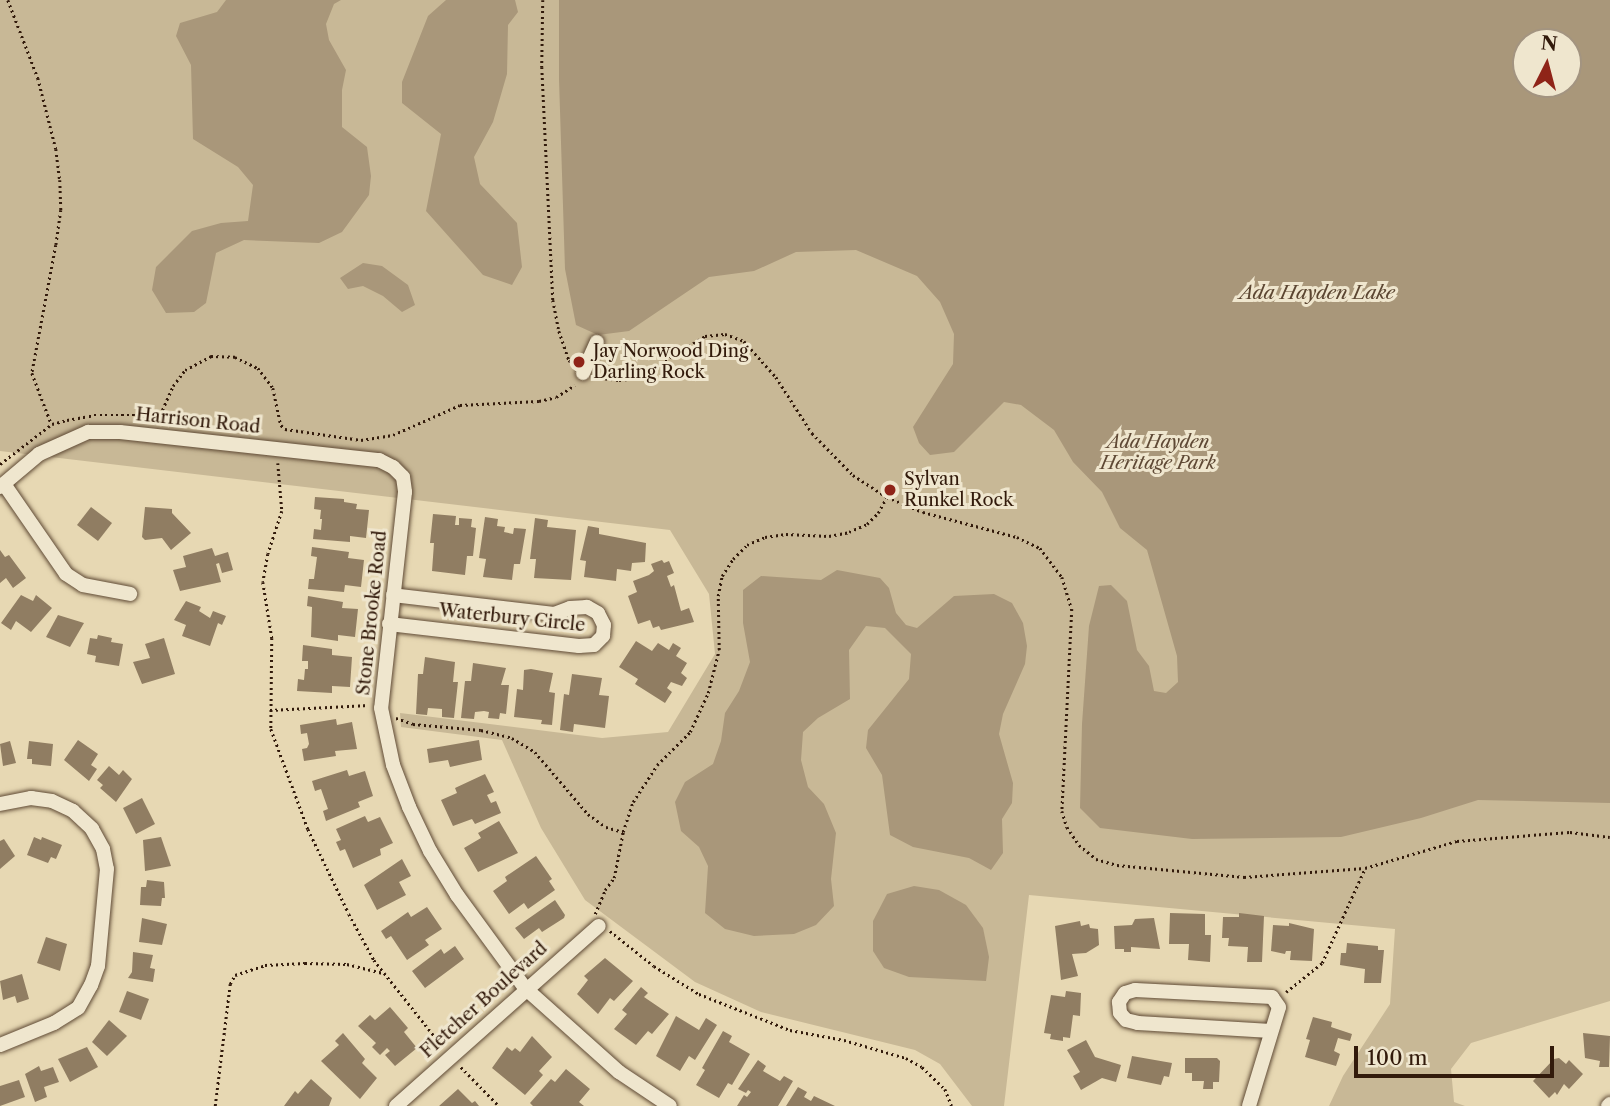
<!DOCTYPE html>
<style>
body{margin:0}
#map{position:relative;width:1610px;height:1106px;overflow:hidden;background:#e7d8b3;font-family:"Libre Caslon Text",serif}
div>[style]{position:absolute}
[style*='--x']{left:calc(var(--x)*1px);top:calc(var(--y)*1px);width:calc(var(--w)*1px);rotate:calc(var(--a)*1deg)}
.green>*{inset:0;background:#c8b896}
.water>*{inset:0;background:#a9977a}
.building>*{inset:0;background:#907d62}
.path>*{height:2.5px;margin-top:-1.25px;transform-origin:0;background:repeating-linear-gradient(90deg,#321a0b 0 2px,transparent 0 5.5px)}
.roads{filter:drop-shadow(0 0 2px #5f4a35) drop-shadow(0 0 2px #5f4a35)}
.minor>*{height:14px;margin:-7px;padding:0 7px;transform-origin:7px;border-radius:7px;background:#efe6ce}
.dots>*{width:19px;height:19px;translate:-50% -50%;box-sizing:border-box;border:4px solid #efe6ce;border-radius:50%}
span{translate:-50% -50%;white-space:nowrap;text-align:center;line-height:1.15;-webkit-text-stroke:6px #efe6ce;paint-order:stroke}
.poi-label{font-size:18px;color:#321a0b}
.left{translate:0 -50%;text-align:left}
.street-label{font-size:18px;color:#321a0b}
.park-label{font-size:18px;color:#5f4935;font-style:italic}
.water-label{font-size:19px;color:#5c4632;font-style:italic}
.north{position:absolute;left:1512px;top:28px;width:70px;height:70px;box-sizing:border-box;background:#efe6ce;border:2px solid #a39480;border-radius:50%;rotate:6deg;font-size:19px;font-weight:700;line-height:28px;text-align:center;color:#321a0b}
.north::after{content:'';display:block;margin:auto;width:24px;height:32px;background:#8f2418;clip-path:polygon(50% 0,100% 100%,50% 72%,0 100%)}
.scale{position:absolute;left:1354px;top:1046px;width:200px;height:32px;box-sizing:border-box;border:4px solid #321a0b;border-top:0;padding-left:9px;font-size:21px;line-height:24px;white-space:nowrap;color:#321a0b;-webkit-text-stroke:5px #efe6ce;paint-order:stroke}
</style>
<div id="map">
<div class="green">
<div style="clip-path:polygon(evenodd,0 0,1610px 0,1610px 1001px,1471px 1043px,1451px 1069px,1454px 1102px,1465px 1106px,1329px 1106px,1343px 1076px,1390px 1004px,1395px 929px,1029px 895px,1004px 1106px,972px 1106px,940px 1064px,915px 1050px,761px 1012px,695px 982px,585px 900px,541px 828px,502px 740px,401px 727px,400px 713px,602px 738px,668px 732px,715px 654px,709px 594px,670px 530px,0 451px,0 0,1526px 42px,1568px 42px,1568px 84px,1526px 84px,1526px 42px)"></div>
</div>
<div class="water">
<div style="clip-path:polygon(226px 0,341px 0,334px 4px,326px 24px,329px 40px,346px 70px,342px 90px,342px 127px,367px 147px,371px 176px,369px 195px,342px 232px,319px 243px,244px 240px,216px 253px,206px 303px,194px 312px,166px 313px,152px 290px,156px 267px,192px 231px,221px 223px,248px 221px,253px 185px,238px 167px,193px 139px,191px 65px,176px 36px,180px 23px,217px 12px)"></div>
<div style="clip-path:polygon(446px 0,515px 0,518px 12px,508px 25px,507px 74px,493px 122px,474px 157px,480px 184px,517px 223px,522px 267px,512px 285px,483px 275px,426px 211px,441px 134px,402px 103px,402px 82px,428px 16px)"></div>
<div style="clip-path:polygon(evenodd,559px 0,1610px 0,1610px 803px,1478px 800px,1421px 818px,1341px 837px,1192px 839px,1100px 828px,1080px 808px,1082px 724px,1089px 626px,1099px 586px,1111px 585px,1127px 601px,1137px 650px,1149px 666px,1154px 691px,1166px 693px,1178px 682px,1177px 656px,1147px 550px,1120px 528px,1102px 492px,1073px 462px,1054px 430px,1021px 405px,1004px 402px,954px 452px,930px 455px,919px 443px,913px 427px,953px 364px,954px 334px,940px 302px,917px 276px,856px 250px,796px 252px,754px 271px,709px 277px,629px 331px,598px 335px,576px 325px,565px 269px,559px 79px,559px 0,1526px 42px,1568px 42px,1568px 84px,1526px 84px,1526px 42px)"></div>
<div style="clip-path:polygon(363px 263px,382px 266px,408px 285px,415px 305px,402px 312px,383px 296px,363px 286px,348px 289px,340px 278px)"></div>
<div style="clip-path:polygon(837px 570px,880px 578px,889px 588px,896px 613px,906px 625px,917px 628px,954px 596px,994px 594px,1012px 603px,1023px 623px,1027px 646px,1025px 664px,1003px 714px,999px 734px,1013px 783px,1012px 803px,1002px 819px,1003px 853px,991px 870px,969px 858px,913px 847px,890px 835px,882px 775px,866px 748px,868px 730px,909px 679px,911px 654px,885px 628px,866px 626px,849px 650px,850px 699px,818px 718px,803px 732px,801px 760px,808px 787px,824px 804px,836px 833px,831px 879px,834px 906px,816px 925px,794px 934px,754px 936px,725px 929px,705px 913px,708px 866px,699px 847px,681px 831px,675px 802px,685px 782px,713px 764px,721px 741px,725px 713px,739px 691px,750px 662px,743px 623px,743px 590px,761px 576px,821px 580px)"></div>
<div style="clip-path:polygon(914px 886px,939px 890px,966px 905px,983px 928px,989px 957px,986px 981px,909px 977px,884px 968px,873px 951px,873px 921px,887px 894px)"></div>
</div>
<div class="building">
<div style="clip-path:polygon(315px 497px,344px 499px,344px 502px,357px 504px,356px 509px,369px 510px,366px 538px,350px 536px,350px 542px,313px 539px,314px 529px,321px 530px,322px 519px,320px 519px,321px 510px,314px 509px)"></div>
<div style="clip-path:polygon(91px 507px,112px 523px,98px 541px,77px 525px)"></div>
<div style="clip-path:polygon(145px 507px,172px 509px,172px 513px,191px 533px,171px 550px,162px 538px,145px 540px,142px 537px)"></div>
<div style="clip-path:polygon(433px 514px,456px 516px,455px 525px,459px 525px,459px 518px,472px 519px,471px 527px,476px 528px,473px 556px,467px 556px,465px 575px,432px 571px,434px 543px,430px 543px)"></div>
<div style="clip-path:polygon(485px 517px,498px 519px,497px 526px,505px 527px,504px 532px,513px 534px,514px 528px,526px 529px,520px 564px,514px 564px,512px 580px,483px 577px,486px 559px,479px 558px)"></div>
<div style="clip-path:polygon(535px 518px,548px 520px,547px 527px,576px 530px,571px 580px,534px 578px,536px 559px,530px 559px)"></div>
<div style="clip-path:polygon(588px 526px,599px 528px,599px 534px,646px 543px,645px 562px,632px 563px,631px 571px,617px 569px,616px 581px,584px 577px,586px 561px,580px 560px)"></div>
<div style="clip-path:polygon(312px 547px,349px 552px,348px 558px,364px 560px,361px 587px,345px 585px,344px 592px,308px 589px,309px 579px,314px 579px,317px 557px,311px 556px)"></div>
<div style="clip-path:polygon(212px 548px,215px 556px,228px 552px,233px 570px,222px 573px,219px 563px,216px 564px,221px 582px,180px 591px,173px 570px,186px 567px,183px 556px)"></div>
<div style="clip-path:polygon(0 550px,5px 557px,9px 555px,26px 578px,13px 588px,6px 578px,0 583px)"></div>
<div style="clip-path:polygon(662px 560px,664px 563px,669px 561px,674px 573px,667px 576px,671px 587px,674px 585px,681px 611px,689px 608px,694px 622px,661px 630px,659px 626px,653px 628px,650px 620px,638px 624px,628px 596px,637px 592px,633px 581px,649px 575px,654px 571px,651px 564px)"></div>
<div style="clip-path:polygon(21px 595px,33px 601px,36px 595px,52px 608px,31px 632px,16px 621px,11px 630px,1px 623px)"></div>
<div style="clip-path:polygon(308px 596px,343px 602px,342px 608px,358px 609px,355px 637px,338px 635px,338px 641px,311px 637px,312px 607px,307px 606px)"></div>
<div style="clip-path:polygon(186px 601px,201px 607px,199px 611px,210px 618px,213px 611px,226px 616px,222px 625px,218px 623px,210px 646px,182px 636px,186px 625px,174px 620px)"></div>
<div style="clip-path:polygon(58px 615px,84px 623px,70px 647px,46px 637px)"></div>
<div style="clip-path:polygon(98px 635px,112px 638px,111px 642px,123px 644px,119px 666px,95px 662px,96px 656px,87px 654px,90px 638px,97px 639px)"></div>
<div style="clip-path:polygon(164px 638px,175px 674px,142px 684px,133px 662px,150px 658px,145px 644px)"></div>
<div style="clip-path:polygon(636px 641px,652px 651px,658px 643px,669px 650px,673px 643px,681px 648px,676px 656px,687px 663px,681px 673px,687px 678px,682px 686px,671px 682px,667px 688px,672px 692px,665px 703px,635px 684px,638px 679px,619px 667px)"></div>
<div style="clip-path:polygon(303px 645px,332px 649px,332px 655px,352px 657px,350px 687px,332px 686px,332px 693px,297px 691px,298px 679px,304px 680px,305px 669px,308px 669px,308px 661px,302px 661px)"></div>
<div style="clip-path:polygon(425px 657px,455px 662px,453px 682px,458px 682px,454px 718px,442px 717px,442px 709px,428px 708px,427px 715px,416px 714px,418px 674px,423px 674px)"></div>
<div style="clip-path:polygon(473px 663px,506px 668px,501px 685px,509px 685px,506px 714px,500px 713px,499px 719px,488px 718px,489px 712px,484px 711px,475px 712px,474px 719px,461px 718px,465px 681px,471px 681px)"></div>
<div style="clip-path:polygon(531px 669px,553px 673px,549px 692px,555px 693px,552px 725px,541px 724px,542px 720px,514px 717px,517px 689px,523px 690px,524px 670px)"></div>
<div style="clip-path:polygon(572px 674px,602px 678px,599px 695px,609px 696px,605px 728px,574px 724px,573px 732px,560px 730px,564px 694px,569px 695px)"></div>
<div style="clip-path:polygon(336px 719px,337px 725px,352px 722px,357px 749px,335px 751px,336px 756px,304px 761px,302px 749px,307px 748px,309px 744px,307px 733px,301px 734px,300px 725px)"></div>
<div style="clip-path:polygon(78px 740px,98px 754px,91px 765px,97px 769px,89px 781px,64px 760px)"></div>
<div style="clip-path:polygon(479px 740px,482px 760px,450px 767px,448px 760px,429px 763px,427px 749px)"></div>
<div style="clip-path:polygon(10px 741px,16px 763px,3px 766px,0 744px)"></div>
<div style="clip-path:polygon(29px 741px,53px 744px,51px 766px,32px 764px,32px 759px,27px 759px)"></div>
<div style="clip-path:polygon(109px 766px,119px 775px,123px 770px,132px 779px,116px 802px,100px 788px,103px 785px,97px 780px)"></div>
<div style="clip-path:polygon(347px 770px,349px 776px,365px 771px,373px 796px,358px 802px,360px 807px,326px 821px,323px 811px,328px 809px,321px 789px,315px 791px,312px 781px)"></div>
<div style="clip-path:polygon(485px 774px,494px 792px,487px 795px,491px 803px,496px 801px,501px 813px,475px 824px,472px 819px,453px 826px,441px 800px,457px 793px,455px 788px)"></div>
<div style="clip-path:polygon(142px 798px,155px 824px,136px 834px,123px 808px)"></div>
<div style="clip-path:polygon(365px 816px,368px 822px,380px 817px,393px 843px,380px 849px,381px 855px,353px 868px,345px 849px,340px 851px,336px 842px,341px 840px,336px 829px)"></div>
<div style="clip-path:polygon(499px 821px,518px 853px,478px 872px,464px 848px,481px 838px,478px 833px)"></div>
<div style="clip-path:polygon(34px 837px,41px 840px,42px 837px,62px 845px,56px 859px,51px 857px,48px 863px,27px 855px)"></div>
<div style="clip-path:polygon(161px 837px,171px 866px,145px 871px,143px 840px)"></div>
<div style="clip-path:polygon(4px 839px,15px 856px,0 869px,0 841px)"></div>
<div style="clip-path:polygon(536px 856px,552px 879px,549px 881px,555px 890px,528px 909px,524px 903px,509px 914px,493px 891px,507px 881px,505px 877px)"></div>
<div style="clip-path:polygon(402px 859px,411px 876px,399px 882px,406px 895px,377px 910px,364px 885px)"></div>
<div style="clip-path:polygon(147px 880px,164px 882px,165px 898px,162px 898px,161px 906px,140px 905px,141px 887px,146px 887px)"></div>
<div style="clip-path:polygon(555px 900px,565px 915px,564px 918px,542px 932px,539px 928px,524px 939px,515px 928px)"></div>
<div style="clip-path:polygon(427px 907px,442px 929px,425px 940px,429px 945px,407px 960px,391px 936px,386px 939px,381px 931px,408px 912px,411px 917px)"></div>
<div style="clip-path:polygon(1170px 913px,1205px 914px,1205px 935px,1211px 935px,1210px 962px,1188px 960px,1189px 944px,1169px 944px)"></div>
<div style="clip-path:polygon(1239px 913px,1264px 916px,1262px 962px,1247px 962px,1248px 947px,1228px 946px,1229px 938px,1222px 938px,1223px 917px,1239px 917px)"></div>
<div style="clip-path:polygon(142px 918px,167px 924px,162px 945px,139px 942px)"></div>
<div style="clip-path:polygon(1154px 918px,1160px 949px,1131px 947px,1131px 952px,1124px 952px,1124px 949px,1115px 949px,1114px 926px,1132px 925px,1135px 919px)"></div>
<div style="clip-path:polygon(1080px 921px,1081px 926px,1089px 924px,1090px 928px,1098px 929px,1099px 945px,1086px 953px,1072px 954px,1078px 976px,1061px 980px,1055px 926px)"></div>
<div style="clip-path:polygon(1289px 923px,1314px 929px,1312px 961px,1290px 960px,1291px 951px,1286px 951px,1285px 954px,1271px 951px,1273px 925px,1289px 926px)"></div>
<div style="clip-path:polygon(46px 937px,67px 944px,60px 971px,37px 963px)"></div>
<div style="clip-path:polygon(1347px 943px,1378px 946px,1378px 950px,1384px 950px,1381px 983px,1364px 983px,1365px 969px,1340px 965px,1341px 953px,1346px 953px)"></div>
<div style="clip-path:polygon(455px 946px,464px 959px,425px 988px,412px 971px,441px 949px,444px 954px)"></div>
<div style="clip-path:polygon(133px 952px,153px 955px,150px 968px,155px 969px,153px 982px,128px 978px,132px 972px)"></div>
<div style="clip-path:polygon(605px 958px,633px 981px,614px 1001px,610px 998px,598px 1014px,577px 994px,588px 980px,584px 976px)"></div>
<div style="clip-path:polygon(22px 974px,29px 999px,17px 1003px,15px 996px,3px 1000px,0 981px)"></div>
<div style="clip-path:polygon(641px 987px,648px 993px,644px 997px,669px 1014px,652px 1034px,648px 1031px,636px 1045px,614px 1029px,627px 1014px,622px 1010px)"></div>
<div style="clip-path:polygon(127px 991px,149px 999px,141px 1020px,119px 1012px)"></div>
<div style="clip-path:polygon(1066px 991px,1081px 993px,1080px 1016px,1073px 1015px,1070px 1038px,1063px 1037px,1063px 1041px,1050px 1039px,1051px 1034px,1044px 1033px,1051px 995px,1065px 997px)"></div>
<div style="clip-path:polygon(390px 1007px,408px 1028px,404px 1032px,417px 1048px,395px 1066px,385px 1055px,390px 1051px,387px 1048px,380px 1055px,372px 1047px,376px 1043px,358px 1026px,370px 1015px,375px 1020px)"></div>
<div style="clip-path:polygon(676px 1016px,699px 1030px,706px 1018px,717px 1025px,695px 1060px,689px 1056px,680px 1071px,656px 1056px)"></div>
<div style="clip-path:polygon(1313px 1017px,1332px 1022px,1331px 1027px,1352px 1034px,1350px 1041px,1338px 1038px,1334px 1051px,1340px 1054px,1336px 1066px,1305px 1057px,1310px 1040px,1306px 1039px)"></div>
<div style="clip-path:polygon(109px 1020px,127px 1036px,107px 1056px,92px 1042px)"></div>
<div style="clip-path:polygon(723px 1031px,732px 1036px,729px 1042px,750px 1054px,732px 1085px,728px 1083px,719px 1098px,696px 1085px,705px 1070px,702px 1068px)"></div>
<div style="clip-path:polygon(343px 1033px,365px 1059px,362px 1063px,377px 1078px,360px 1099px,321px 1061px,339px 1045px,335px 1041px)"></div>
<div style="clip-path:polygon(1583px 1033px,1610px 1036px,1609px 1067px,1599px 1067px,1600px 1061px,1585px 1058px)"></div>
<div style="clip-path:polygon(532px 1036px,552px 1057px,539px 1071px,543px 1075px,525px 1095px,492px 1068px,507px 1047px,512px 1051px,515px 1048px,520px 1052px)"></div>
<div style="clip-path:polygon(1086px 1040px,1095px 1057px,1121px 1065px,1116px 1082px,1102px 1078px,1081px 1090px,1073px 1076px,1080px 1072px,1067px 1050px)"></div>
<div style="clip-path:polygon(87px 1047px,98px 1067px,70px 1082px,58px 1059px)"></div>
<div style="clip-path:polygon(1132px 1056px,1172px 1063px,1169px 1077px,1164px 1076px,1161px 1085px,1127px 1078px)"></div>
<div style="clip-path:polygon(1185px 1058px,1217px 1058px,1220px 1061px,1219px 1082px,1213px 1082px,1213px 1089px,1203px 1089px,1204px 1081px,1192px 1081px,1192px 1073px,1185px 1073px)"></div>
<div style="clip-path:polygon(1559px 1058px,1566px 1064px,1569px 1060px,1583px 1074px,1569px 1089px,1564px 1084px,1557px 1095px,1555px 1092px,1549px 1098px,1533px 1081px,1554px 1059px)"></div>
<div style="clip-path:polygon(758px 1060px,766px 1066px,763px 1071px,780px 1081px,784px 1076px,793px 1081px,778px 1106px,737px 1106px,744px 1095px,747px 1097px,751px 1092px,748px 1090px,746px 1093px,738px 1089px)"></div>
<div style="clip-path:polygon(39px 1066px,41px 1071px,53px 1067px,59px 1082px,44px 1087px,47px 1097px,35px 1102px,25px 1074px)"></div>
<div style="clip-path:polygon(566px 1069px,590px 1089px,579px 1102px,584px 1106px,533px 1106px,530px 1103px,551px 1079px,555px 1082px)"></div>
<div style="clip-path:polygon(311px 1079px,332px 1098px,329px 1106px,284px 1106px,295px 1091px,298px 1094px)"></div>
<div style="clip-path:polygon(19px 1080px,25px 1097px,0 1106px,0 1086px)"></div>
<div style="clip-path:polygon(798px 1087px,807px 1092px,804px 1097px,811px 1101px,814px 1096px,835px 1106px,786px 1106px)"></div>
<div style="clip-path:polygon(458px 1089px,472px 1103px,475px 1101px,479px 1106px,439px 1106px)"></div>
</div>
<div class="path">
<div style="--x:8;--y:0;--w:84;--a:69"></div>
<div style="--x:38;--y:78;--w:73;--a:75.8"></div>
<div style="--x:56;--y:149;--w:31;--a:83"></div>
<div style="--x:60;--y:180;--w:30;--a:88"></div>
<div style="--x:61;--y:210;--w:35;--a:98"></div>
<div style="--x:56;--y:245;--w:130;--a:100.6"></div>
<div style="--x:32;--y:373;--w:53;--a:69.2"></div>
<div style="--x:543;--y:0;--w:67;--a:90.9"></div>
<div style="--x:542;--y:67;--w:233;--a:87.3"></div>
<div style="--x:553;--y:300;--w:32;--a:79"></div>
<div style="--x:559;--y:331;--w:31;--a:71"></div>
<div style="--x:569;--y:360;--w:7;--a:45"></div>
<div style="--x:594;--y:377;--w:25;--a:7"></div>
<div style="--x:619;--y:380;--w:18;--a:-6"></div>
<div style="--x:637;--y:378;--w:80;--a:-31.7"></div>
<div style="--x:705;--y:336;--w:20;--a:-6"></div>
<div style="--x:725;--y:334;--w:20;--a:20"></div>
<div style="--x:744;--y:341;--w:48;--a:48.4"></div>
<div style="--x:776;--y:377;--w:67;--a:57.3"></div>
<div style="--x:812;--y:433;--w:59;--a:45.7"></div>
<div style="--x:853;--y:475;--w:40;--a:32.9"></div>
<div style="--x:887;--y:497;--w:39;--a:23"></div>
<div style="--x:923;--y:512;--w:97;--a:14.9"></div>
<div style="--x:1017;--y:537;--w:25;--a:26"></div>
<div style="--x:1040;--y:548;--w:36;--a:53"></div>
<div style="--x:1062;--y:577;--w:34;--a:73"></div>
<div style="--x:1072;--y:609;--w:202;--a:92.8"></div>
<div style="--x:1062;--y:811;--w:17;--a:73"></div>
<div style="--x:1067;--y:827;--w:22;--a:56"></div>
<div style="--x:1079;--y:845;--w:22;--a:39"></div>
<div style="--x:1096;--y:859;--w:22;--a:16"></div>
<div style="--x:1117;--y:865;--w:128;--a:5.4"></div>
<div style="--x:1244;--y:877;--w:121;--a:-4.3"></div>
<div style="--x:1365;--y:868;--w:96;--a:-16.4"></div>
<div style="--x:1457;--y:841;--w:113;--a:-4.6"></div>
<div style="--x:1570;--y:832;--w:40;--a:7.1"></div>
<div style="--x:278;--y:463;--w:48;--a:85.2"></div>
<div style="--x:282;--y:511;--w:45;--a:108"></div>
<div style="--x:268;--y:554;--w:28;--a:100"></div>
<div style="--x:263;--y:582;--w:57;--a:80.9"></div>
<div style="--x:272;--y:638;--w:91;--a:90.6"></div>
<div style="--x:271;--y:729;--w:107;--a:69.7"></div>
<div style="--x:308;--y:829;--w:94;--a:64.2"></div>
<div style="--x:349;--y:914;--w:52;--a:61.5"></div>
<div style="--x:374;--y:960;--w:111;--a:51.6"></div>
<div style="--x:0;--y:464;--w:66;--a:-37.6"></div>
<div style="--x:52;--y:424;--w:16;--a:-15"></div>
<div style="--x:67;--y:420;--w:27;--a:-10"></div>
<div style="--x:94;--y:415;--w:66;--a:0"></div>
<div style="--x:160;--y:415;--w:32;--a:-66"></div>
<div style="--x:173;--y:386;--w:20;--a:-53"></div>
<div style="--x:185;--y:370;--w:30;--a:-28"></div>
<div style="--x:211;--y:356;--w:24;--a:2"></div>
<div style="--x:235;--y:357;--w:25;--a:26"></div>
<div style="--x:258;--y:368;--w:25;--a:53"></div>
<div style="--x:273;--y:388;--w:38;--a:78"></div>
<div style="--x:281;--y:425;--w:6;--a:45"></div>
<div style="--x:285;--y:429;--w:77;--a:8.2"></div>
<div style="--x:361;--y:440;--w:32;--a:-9"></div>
<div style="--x:393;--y:435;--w:73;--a:-24.1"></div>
<div style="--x:460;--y:405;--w:79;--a:-2.9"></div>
<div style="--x:539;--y:401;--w:17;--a:-13"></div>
<div style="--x:556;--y:397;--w:22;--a:-32"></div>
<div style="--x:270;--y:710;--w:99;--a:-2.9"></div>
<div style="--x:396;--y:718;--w:18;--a:19"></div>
<div style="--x:413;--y:724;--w:68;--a:5"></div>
<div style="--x:481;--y:730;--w:32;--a:14"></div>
<div style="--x:512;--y:738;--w:27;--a:31"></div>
<div style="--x:535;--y:752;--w:82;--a:49.5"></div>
<div style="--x:588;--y:814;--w:22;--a:36"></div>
<div style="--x:606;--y:827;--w:18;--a:16"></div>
<div style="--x:595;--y:914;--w:26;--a:-67"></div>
<div style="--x:605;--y:890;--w:15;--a:-53"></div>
<div style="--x:614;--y:878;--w:47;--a:-78.9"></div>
<div style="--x:623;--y:832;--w:32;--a:-72"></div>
<div style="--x:633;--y:802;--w:44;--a:-57"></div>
<div style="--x:657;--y:765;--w:47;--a:-45"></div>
<div style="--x:690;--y:732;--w:43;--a:-65.2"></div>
<div style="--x:708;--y:693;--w:44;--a:-75.7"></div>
<div style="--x:719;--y:650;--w:54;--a:-91.1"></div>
<div style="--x:718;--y:596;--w:20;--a:-79"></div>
<div style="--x:722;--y:576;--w:20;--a:-57"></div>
<div style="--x:733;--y:559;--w:20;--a:-45"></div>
<div style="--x:747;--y:545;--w:20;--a:-24"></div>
<div style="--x:765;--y:537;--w:21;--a:-8"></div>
<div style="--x:786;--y:534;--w:43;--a:2.7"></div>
<div style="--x:829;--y:536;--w:20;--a:-11"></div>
<div style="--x:849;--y:532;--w:20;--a:-24"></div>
<div style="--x:867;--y:524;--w:16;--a:-45"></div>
<div style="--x:878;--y:513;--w:18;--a:-61"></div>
<div style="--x:610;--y:931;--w:56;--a:38.5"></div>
<div style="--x:654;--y:966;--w:53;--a:31.9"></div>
<div style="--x:699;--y:994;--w:98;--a:21.6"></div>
<div style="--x:790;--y:1030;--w:55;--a:10.5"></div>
<div style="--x:844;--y:1040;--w:65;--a:16.2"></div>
<div style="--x:906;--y:1058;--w:18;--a:29"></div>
<div style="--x:922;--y:1067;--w:32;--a:44"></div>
<div style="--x:945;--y:1089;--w:18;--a:68"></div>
<div style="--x:1286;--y:992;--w:46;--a:-38.9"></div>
<div style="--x:1322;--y:963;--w:104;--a:-65.6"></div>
<div style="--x:461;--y:1067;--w:54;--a:45.7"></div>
<div style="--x:215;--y:1106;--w:123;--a:-83"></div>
<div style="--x:230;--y:984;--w:10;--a:-61"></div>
<div style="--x:235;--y:975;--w:32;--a:-18"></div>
<div style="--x:265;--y:965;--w:40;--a:-2.9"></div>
<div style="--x:305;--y:963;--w:42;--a:1.4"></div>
<div style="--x:347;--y:964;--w:38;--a:14"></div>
</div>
<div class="roads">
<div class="minor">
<div style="--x:583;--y:373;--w:34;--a:-66"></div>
<div style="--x:4;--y:484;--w:109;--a:55.4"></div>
<div style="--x:66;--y:574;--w:20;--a:33"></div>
<div style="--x:83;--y:585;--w:48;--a:10.8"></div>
<div style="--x:0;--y:487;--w:51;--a:-40.2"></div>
<div style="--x:39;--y:454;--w:54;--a:-24.2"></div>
<div style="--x:88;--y:432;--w:32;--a:0"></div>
<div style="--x:120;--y:432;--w:261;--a:6.2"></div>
<div style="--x:379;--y:460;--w:16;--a:27"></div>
<div style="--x:393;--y:467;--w:14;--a:45"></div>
<div style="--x:403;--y:477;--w:15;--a:82"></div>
<div style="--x:405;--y:492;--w:217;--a:96.3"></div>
<div style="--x:381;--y:708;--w:58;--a:78.1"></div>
<div style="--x:393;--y:765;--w:45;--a:69.1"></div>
<div style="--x:409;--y:807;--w:49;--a:64.5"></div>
<div style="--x:430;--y:851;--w:52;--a:58.5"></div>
<div style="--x:457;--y:895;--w:115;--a:53.8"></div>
<div style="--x:525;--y:988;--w:126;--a:41.8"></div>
<div style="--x:619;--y:1072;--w:61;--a:33.7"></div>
<div style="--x:389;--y:624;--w:191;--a:6.6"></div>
<div style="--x:579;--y:646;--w:15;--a:-4"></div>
<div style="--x:594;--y:645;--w:13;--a:-45"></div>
<div style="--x:603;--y:636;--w:11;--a:-85"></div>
<div style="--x:604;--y:625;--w:13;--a:-117"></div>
<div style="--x:598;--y:613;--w:13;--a:-151"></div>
<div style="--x:587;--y:607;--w:17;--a:177"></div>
<div style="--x:570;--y:608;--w:17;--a:159"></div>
<div style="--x:554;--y:614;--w:162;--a:-173.3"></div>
<div style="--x:0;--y:804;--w:32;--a:-11"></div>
<div style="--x:31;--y:798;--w:21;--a:8"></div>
<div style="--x:52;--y:801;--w:23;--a:25"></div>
<div style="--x:73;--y:811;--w:26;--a:43"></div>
<div style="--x:92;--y:829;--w:23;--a:61"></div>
<div style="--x:103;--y:849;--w:20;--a:79"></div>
<div style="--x:107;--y:869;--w:97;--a:95.3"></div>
<div style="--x:98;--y:966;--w:20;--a:110"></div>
<div style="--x:91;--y:985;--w:26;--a:119"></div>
<div style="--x:78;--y:1008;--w:28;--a:148"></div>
<div style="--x:54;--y:1023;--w:58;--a:157.8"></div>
<div style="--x:396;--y:1106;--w:271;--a:-41.6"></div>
<div style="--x:1249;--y:1106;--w:103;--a:-73.1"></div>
<div style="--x:1279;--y:1007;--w:12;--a:-125"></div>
<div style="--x:1272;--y:997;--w:137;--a:-177.1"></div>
<div style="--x:1135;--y:990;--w:10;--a:163"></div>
<div style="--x:1125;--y:993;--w:11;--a:124"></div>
<div style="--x:1119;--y:1002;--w:11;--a:85"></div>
<div style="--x:1120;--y:1013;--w:9;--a:49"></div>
<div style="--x:1126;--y:1020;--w:12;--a:14"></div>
<div style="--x:1138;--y:1023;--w:133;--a:3.4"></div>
<div style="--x:1608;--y:1106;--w:3;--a:-45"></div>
</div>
</div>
<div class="dots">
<div style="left:579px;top:362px;background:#8f2418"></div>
<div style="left:890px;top:490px;background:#8f2418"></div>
</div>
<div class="poi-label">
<span class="left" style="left:593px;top:362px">Jay Norwood Ding<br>Darling Rock</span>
<span class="left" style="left:904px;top:490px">Sylvan<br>Runkel Rock</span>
</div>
<div class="street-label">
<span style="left:198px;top:421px;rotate:6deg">Harrison Road</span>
<span style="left:372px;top:613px;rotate:-84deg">Stone Brooke Road</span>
<span style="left:512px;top:618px;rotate:6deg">Waterbury Circle</span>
<span style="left:484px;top:1000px;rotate:-42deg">Fletcher Boulevard</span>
</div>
<div class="park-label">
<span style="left:1158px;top:453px">Ada Hayden<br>Heritage Park</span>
</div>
<div class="water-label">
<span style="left:1317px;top:293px">Ada Hayden Lake</span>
</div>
<div class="north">N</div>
<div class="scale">100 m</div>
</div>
